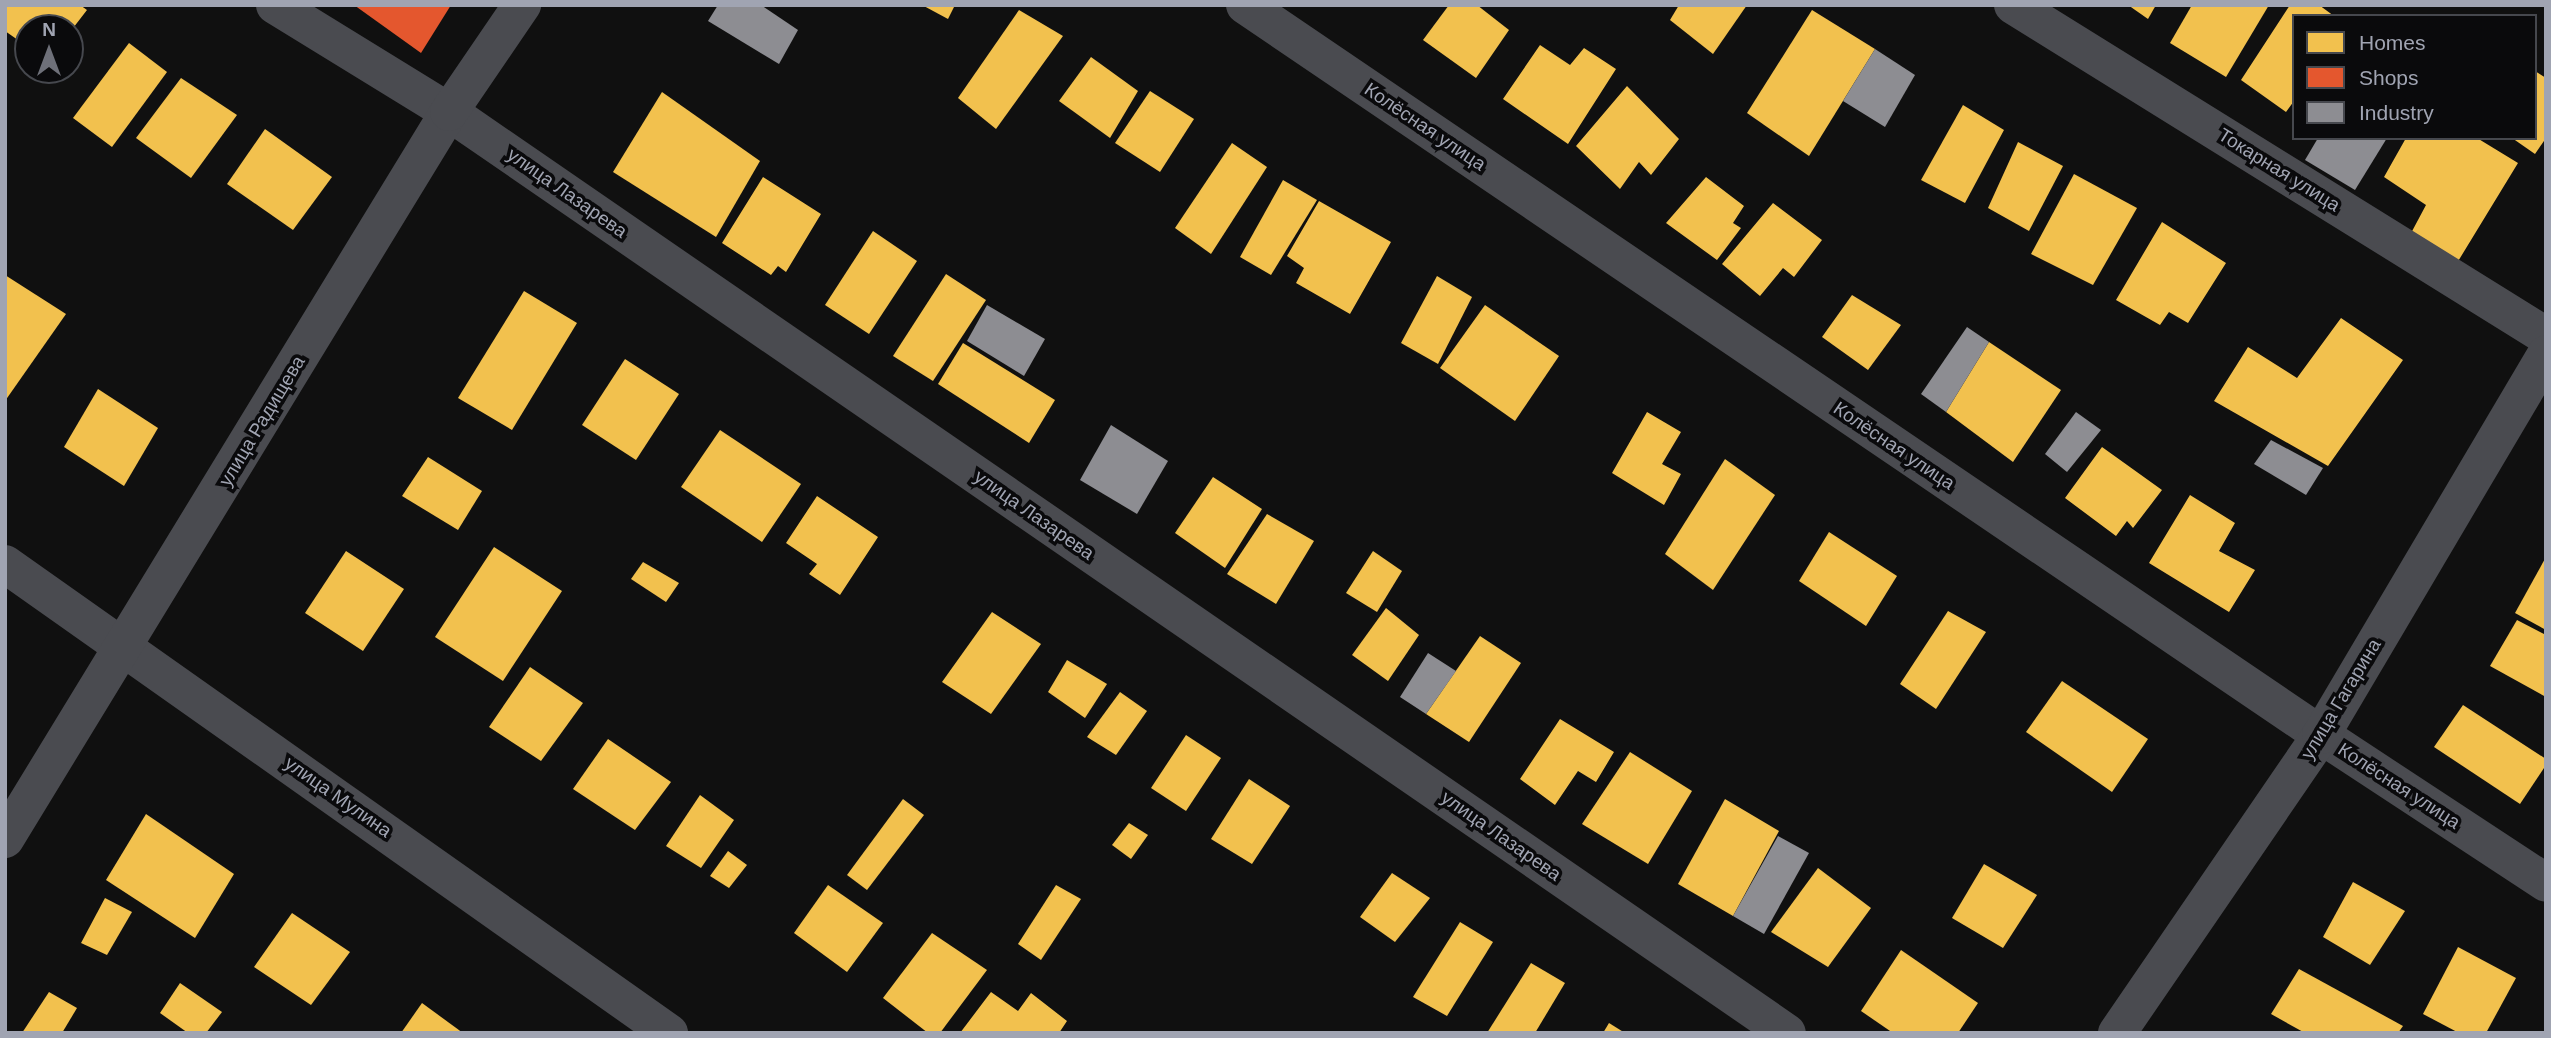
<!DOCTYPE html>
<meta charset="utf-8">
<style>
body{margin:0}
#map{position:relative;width:2551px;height:1038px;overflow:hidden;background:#101010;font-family:Helvetica,sans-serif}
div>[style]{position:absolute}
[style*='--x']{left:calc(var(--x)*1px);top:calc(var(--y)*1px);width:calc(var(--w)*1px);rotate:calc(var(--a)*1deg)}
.homes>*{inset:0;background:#f2c14e}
.shops>*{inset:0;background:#e4572e}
.industry>*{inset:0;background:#8d8d92}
.minor>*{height:38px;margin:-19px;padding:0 19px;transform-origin:19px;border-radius:19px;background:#4a4b50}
.tertiary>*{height:38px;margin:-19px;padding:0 19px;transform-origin:19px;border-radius:19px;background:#4a4b50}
span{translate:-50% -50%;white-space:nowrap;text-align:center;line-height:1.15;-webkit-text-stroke:7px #0a0a0c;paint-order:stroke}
.street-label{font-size:19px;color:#a0a4b2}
.frame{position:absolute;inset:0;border:7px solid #a0a4b2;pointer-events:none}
.legend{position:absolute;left:2292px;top:14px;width:245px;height:126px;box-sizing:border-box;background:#0a0a0c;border:2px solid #46484e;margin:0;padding:9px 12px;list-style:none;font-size:21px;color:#a0a4b2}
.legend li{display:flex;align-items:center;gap:14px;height:35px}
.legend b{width:35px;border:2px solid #46484e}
.north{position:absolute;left:14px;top:14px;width:70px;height:70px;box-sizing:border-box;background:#0a0a0c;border:2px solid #46484e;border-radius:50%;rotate:0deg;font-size:19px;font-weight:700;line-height:28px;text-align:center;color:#a0a4b2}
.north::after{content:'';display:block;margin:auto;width:24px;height:32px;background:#6e7079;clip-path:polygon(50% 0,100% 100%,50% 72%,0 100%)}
</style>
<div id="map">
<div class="homes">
<div style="clip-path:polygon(5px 5px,80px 5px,87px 10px,70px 32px,70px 28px,28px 28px,28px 47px,5px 31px)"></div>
<div style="clip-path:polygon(922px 5px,955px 5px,948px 19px)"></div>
<div style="clip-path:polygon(1449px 5px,1477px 5px,1509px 30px,1476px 78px,1423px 40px)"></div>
<div style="clip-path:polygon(1679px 5px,1747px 5px,1713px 54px,1670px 20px)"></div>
<div style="clip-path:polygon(2128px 5px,2156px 5px,2148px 19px)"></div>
<div style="clip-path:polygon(2192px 5px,2269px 5px,2226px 77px,2170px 43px)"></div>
<div style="clip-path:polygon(2290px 5px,2319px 5px,2334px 16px,2294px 16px,2294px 101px,2286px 112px,2241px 80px)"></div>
<div style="clip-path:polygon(1019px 10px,1063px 36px,996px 129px,958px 98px)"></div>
<div style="clip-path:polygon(1812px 10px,1875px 49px,1809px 156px,1747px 113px)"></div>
<div style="clip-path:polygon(129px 43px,167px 72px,112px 147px,73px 118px)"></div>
<div style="clip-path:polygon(1540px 45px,1570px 65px,1584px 48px,1616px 69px,1568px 144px,1503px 99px)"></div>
<div style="clip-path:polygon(1091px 57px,1138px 91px,1110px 138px,1059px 101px)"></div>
<div style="clip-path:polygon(2535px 71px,2546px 78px,2546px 138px,2535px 154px,2512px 138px,2535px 138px)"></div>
<div style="clip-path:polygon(181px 78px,237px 115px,191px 178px,136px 138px)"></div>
<div style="clip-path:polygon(1627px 86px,1679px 139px,1651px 175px,1639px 162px,1620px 189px,1576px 146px)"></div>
<div style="clip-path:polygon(1150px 91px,1194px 119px,1160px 172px,1115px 143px)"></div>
<div style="clip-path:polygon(662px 92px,760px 161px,716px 237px,613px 172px)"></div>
<div style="clip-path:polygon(1963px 105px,2004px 130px,1965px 203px,1921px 180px)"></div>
<div style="clip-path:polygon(265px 129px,332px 177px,293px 230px,227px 184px)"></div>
<div style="clip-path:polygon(2406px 138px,2477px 138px,2518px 163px,2457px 263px,2410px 235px,2426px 205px,2384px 177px)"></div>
<div style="clip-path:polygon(2018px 142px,2063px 166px,2029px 231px,1988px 208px)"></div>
<div style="clip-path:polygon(1232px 143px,1267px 167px,1211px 254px,1175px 228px)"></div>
<div style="clip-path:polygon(2074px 174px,2137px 208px,2093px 285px,2031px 254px)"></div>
<div style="clip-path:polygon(763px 177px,821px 214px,786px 272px,778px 266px,771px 275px,722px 243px)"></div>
<div style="clip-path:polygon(1706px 177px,1744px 206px,1733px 223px,1741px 228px,1717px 260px,1666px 223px)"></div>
<div style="clip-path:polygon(1283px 180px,1317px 200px,1271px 275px,1240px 257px)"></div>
<div style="clip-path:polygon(1319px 201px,1391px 242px,1350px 314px,1296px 283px,1304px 268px,1287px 256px)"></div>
<div style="clip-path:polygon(1773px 203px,1822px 240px,1794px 277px,1783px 268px,1760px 296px,1722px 264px)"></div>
<div style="clip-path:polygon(2162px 222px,2226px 263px,2188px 323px,2169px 312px,2160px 325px,2116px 300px)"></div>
<div style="clip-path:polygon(873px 231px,917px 261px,869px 334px,825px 305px)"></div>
<div style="clip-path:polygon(946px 274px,986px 300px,933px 381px,893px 356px)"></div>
<div style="clip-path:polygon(5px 275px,66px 314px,5px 401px)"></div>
<div style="clip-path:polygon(1437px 276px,1472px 297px,1438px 364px,1401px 343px)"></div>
<div style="clip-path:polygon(524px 291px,577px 323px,512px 430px,458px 398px)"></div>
<div style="clip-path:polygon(1852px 295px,1901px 325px,1868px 370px,1822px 337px)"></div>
<div style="clip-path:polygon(1485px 305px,1559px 356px,1515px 421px,1440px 368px)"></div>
<div style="clip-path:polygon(2341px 318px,2403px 360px,2328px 466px,2214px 401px,2248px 347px,2297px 378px)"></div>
<div style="clip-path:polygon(1989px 342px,2061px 390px,2013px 462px,1946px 412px)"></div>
<div style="clip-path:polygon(963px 343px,1055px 400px,1029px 443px,938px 384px)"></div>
<div style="clip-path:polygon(625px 359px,679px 394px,636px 460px,582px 425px)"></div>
<div style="clip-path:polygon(98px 389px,158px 428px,124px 486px,64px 447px)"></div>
<div style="clip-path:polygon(1647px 412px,1681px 432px,1662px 464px,1681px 474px,1664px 505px,1612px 473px)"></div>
<div style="clip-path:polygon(720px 430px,801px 484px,762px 542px,681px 487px)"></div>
<div style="clip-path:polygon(2102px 447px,2162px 490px,2133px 528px,2127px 521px,2116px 536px,2065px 498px)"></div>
<div style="clip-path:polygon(428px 457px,482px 491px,458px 530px,402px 496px)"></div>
<div style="clip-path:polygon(1725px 459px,1775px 495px,1713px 590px,1665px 554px)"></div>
<div style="clip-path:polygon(1213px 477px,1262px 509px,1225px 568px,1175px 533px)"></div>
<div style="clip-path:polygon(2190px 495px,2235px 523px,2219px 551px,2255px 570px,2229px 612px,2149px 563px)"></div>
<div style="clip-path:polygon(817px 496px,878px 537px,840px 595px,809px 574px,817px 564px,786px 543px)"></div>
<div style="clip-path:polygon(1267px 514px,1314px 541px,1276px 604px,1227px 574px)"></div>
<div style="clip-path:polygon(1829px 532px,1897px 576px,1866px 626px,1799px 581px)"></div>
<div style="clip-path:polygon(494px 547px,562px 591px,503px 681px,435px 637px)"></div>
<div style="clip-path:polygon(346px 551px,404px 589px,363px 651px,305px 613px)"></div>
<div style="clip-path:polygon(1373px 551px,1402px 571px,1377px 612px,1346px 593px)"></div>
<div style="clip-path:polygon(2546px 557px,2546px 630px,2515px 613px)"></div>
<div style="clip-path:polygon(643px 562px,679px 583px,666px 602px,631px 579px)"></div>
<div style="clip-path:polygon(1386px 608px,1419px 635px,1388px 681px,1352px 655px)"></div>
<div style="clip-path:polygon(1948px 611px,1986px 632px,1936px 709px,1900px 684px)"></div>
<div style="clip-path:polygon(992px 612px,1041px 644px,991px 714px,942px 682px)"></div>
<div style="clip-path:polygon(2517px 620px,2546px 635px,2546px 697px,2490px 666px)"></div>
<div style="clip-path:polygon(1480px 636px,1521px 663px,1469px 742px,1426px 714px)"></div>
<div style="clip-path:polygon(1067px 660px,1107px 684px,1085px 718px,1048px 692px)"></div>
<div style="clip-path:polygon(530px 667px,583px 703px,541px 761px,489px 727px)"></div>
<div style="clip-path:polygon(2062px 681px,2148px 739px,2112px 792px,2026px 732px)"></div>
<div style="clip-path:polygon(1120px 692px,1147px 711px,1116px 755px,1087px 737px)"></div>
<div style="clip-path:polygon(2463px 705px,2546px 759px,2546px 765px,2520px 804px,2434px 747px)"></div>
<div style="clip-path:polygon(1560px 719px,1614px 752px,1596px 782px,1578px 771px,1555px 805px,1520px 779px)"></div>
<div style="clip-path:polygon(1186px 735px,1221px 758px,1186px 811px,1151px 788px)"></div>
<div style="clip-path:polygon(608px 739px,671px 782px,635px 830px,573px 789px)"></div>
<div style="clip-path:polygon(1630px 752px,1692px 791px,1648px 864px,1582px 824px)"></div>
<div style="clip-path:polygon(1249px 779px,1290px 806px,1252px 864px,1211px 839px)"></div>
<div style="clip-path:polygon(700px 795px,734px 820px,701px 868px,666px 846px)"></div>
<div style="clip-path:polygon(903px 799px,924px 815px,867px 890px,847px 875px)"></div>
<div style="clip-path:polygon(1725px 799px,1779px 831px,1733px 916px,1678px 884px)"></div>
<div style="clip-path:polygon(146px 814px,234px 874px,195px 938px,106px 880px)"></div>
<div style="clip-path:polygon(1129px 823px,1148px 835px,1131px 859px,1112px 845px)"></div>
<div style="clip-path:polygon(728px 851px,747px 865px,729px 888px,710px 876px)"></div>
<div style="clip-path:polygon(1984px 864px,2037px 895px,2003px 948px,1952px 918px)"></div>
<div style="clip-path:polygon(1818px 868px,1871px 908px,1828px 967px,1771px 932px)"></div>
<div style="clip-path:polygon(1392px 873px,1430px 898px,1395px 942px,1360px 917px)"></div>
<div style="clip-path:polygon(2353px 882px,2405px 911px,2370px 965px,2323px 937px)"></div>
<div style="clip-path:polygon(828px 885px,883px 923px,847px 972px,794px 933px)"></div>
<div style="clip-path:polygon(1056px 885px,1081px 899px,1041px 960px,1018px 944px)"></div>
<div style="clip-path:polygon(105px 898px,132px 912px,107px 955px,81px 943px)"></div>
<div style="clip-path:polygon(292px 913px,350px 952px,311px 1005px,254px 967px)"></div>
<div style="clip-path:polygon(1460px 922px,1493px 942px,1447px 1016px,1413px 997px)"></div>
<div style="clip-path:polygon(932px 933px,987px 970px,940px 1033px,928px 1033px,883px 998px)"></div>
<div style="clip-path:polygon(2458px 947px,2516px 978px,2486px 1033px,2459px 1033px,2423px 1014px)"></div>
<div style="clip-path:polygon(1901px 950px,1978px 1003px,1958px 1033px,1893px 1033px,1861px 1011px)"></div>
<div style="clip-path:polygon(1531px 963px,1565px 983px,1535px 1033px,1487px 1033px)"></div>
<div style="clip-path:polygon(2299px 969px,2403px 1026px,2398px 1033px,2305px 1033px,2271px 1014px)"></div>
<div style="clip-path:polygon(180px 983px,222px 1012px,206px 1033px,188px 1033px,160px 1013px)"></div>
<div style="clip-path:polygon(49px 992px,77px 1008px,62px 1033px,22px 1033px)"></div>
<div style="clip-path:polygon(991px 992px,1018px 1011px,1031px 993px,1067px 1021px,1059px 1033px,960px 1033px)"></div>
<div style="clip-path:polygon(422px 1003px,463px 1033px,401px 1033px)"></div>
<div style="clip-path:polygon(1609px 1023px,1625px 1033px,1603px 1033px)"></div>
</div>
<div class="shops">
<div style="clip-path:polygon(354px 5px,451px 5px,421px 53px)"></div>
</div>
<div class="industry">
<div style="clip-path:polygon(718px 5px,761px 5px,798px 30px,779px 64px,708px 21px)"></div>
<div style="clip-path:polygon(1875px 49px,1915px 75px,1885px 127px,1843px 101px)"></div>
<div style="clip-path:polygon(2318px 138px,2387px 138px,2355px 190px,2305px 160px)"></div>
<div style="clip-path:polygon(987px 305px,1045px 339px,1024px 376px,967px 341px)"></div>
<div style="clip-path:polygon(1967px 327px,1989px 342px,1946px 412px,1921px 394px)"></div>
<div style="clip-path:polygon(2076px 412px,2101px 430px,2067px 472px,2045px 454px)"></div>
<div style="clip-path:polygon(1111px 425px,1168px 461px,1137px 514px,1080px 480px)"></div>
<div style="clip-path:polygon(2271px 440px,2323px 468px,2306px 495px,2254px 464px)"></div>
<div style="clip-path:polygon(1428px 653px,1456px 671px,1426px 714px,1400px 697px)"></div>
<div style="clip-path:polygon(1778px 836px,1809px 853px,1764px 934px,1733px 916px)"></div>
</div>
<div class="minor">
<div style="--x:275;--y:5;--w:204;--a:31.6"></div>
<div style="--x:449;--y:112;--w:1624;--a:34.54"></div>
<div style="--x:1245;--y:5;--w:1300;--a:34.15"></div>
<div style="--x:2321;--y:735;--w:269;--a:33.3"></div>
<div style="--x:2013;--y:5;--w:627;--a:31.84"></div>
<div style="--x:5;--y:564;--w:813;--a:35.23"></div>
<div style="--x:5;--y:839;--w:852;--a:-58.59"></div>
<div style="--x:449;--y:112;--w:130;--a:-55.7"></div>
</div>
<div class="tertiary">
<div style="--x:2117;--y:1033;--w:361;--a:-55.6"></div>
<div style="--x:2321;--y:735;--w:442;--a:-59.4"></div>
</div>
<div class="street-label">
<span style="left:1425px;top:127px;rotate:34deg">Колёсная улица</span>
<span style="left:2279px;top:170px;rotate:32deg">Токарная улица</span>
<span style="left:567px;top:193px;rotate:35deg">улица Лазарева</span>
<span style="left:262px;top:421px;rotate:-59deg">улица Радищева</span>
<span style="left:1894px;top:446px;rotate:34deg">Колёсная улица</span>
<span style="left:1034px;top:515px;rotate:35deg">улица Лазарева</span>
<span style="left:2341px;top:699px;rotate:-59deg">улица Гагарина</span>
<span style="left:2399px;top:786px;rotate:33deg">Колёсная улица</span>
<span style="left:338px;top:797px;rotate:35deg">улица Мулина</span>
<span style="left:1501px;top:836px;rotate:35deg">улица Лазарева</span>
</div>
<div class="frame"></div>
<ul class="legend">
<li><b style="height:19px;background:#f2c14e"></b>Homes</li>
<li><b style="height:19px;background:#e4572e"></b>Shops</li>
<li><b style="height:19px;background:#8d8d92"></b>Industry</li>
</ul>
<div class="north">N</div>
</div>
